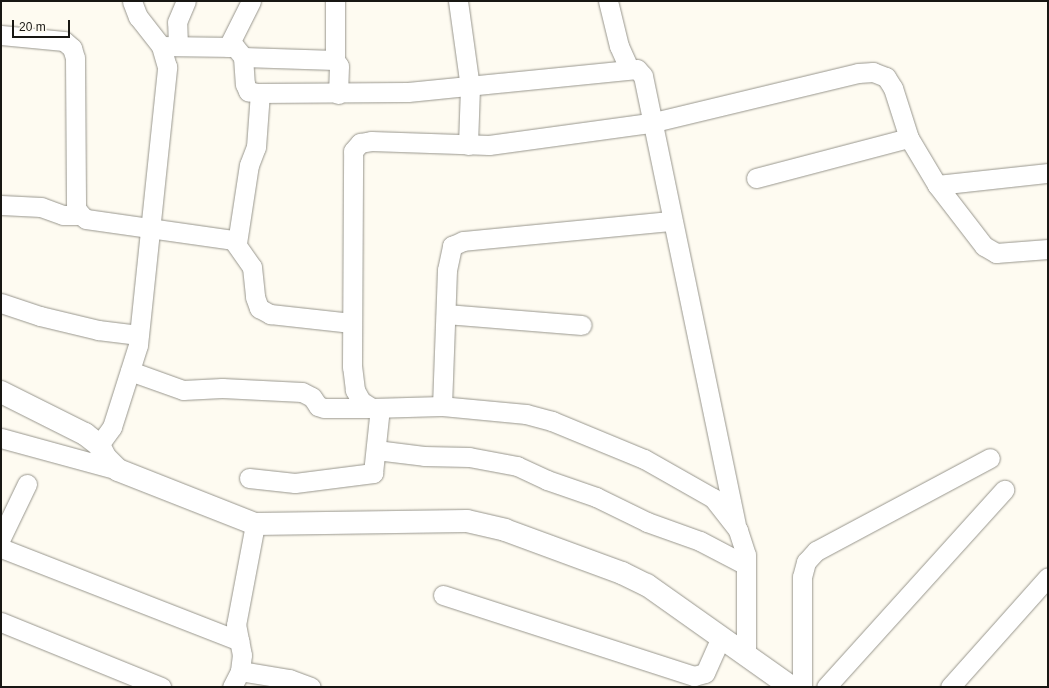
<!DOCTYPE html>
<style>
body{margin:0}
#map{position:relative;width:1049px;height:688px;overflow:hidden;background:#fefbf1;font-family:Helvetica,sans-serif}
div>[style]{position:absolute}
[style*='--x']{left:calc(var(--x)*1px);top:calc(var(--y)*1px);width:calc(var(--w)*1px);rotate:calc(var(--a)*1deg)}
.roads{filter:drop-shadow(0 0 1px #98968d) drop-shadow(0 0 1px #98968d)}
.minor>*{height:19px;margin:-9.5px;padding:0 9.5px;transform-origin:9.5px;border-radius:9.5px;background:#fff}
.tertiary>*{height:22px;margin:-11px;padding:0 11px;transform-origin:11px;border-radius:11px;background:#fff}
span{translate:-50% -50%;white-space:nowrap;text-align:center;line-height:1.15;-webkit-text-stroke:4px #fefbf1;paint-order:stroke}
.frame{position:absolute;inset:0;border:2px solid #181713;pointer-events:none}
.scale{position:absolute;left:12px;top:20px;width:58px;height:18px;box-sizing:border-box;border:2px solid #181713;border-top:0;padding-left:5px;font-size:12px;line-height:14px;white-space:nowrap;color:#181713;-webkit-text-stroke:3px #fefbf1;paint-order:stroke}
</style>
<div id="map">
<div class="roads">
<div class="minor">
<div style="--x:335;--y:1;--w:59;--a:90"></div>
<div style="--x:458;--y:1;--w:87;--a:82.1"></div>
<div style="--x:470;--y:87;--w:58;--a:92"></div>
<div style="--x:608;--y:1;--w:46;--a:76.3"></div>
<div style="--x:619;--y:46;--w:24;--a:66"></div>
<div style="--x:1;--y:35;--w:63;--a:5.4"></div>
<div style="--x:64;--y:41;--w:11;--a:41"></div>
<div style="--x:72;--y:48;--w:10;--a:73"></div>
<div style="--x:75;--y:58;--w:150;--a:89.6"></div>
<div style="--x:76;--y:208;--w:9;--a:54"></div>
<div style="--x:81;--y:215;--w:6;--a:39"></div>
<div style="--x:86;--y:219;--w:148;--a:8.1"></div>
<div style="--x:233;--y:240;--w:33;--a:55"></div>
<div style="--x:252;--y:267;--w:30;--a:84"></div>
<div style="--x:255;--y:297;--w:12;--a:70"></div>
<div style="--x:259;--y:308;--w:13;--a:29"></div>
<div style="--x:270;--y:314;--w:82;--a:6.3"></div>
<div style="--x:161;--y:46;--w:74;--a:0.8"></div>
<div style="--x:235;--y:47;--w:13;--a:51"></div>
<div style="--x:243;--y:57;--w:27;--a:86"></div>
<div style="--x:245;--y:84;--w:8;--a:67"></div>
<div style="--x:248;--y:91;--w:9;--a:13"></div>
<div style="--x:257;--y:93;--w:151;--a:-0.4"></div>
<div style="--x:408;--y:92;--w:230;--a:-5.7"></div>
<div style="--x:637;--y:69;--w:9;--a:49"></div>
<div style="--x:643;--y:76;--w:458;--a:78.3"></div>
<div style="--x:178;--y:46;--w:24;--a:-92"></div>
<div style="--x:177;--y:22;--w:23;--a:-67"></div>
<div style="--x:228;--y:47;--w:51;--a:-63.4"></div>
<div style="--x:243;--y:57;--w:92;--a:1.9"></div>
<div style="--x:335;--y:60;--w:7;--a:56"></div>
<div style="--x:339;--y:66;--w:28;--a:92"></div>
<div style="--x:756;--y:178;--w:158;--a:-14.7"></div>
<div style="--x:937;--y:185;--w:112;--a:-6.2"></div>
<div style="--x:1;--y:205;--w:40;--a:2.9"></div>
<div style="--x:41;--y:207;--w:23;--a:20"></div>
<div style="--x:63;--y:215;--w:18;--a:0"></div>
<div style="--x:237;--y:243;--w:79;--a:-81.3"></div>
<div style="--x:249;--y:165;--w:19;--a:-69"></div>
<div style="--x:256;--y:147;--w:54;--a:-85.8"></div>
<div style="--x:1;--y:303;--w:41;--a:18.4"></div>
<div style="--x:40;--y:316;--w:60;--a:13.6"></div>
<div style="--x:98;--y:330;--w:41;--a:7"></div>
<div style="--x:446;--y:314;--w:136;--a:4.6"></div>
<div style="--x:130;--y:371;--w:56;--a:19.7"></div>
<div style="--x:183;--y:390;--w:39;--a:-3"></div>
<div style="--x:222;--y:388;--w:80;--a:2.9"></div>
<div style="--x:302;--y:392;--w:11;--a:27"></div>
<div style="--x:312;--y:397;--w:11;--a:56"></div>
<div style="--x:318;--y:406;--w:6;--a:18"></div>
<div style="--x:324;--y:408;--w:48;--a:0"></div>
<div style="--x:442;--y:406;--w:136;--a:-87.9"></div>
<div style="--x:447;--y:270;--w:25;--a:-78"></div>
<div style="--x:452;--y:246;--w:12;--a:-24"></div>
<div style="--x:463;--y:241;--w:209;--a:-5.5"></div>
<div style="--x:1;--y:438;--w:121;--a:15.3"></div>
<div style="--x:99;--y:445;--w:22;--a:-54"></div>
<div style="--x:112;--y:427;--w:86;--a:-72.4"></div>
<div style="--x:138;--y:345;--w:280;--a:-84"></div>
<div style="--x:167;--y:67;--w:22;--a:-106"></div>
<div style="--x:161;--y:46;--w:37;--a:-128"></div>
<div style="--x:138;--y:17;--w:17;--a:-111"></div>
<div style="--x:376;--y:450;--w:48;--a:7.1"></div>
<div style="--x:424;--y:456;--w:45;--a:1.3"></div>
<div style="--x:469;--y:457;--w:49;--a:10.6"></div>
<div style="--x:517;--y:466;--w:33;--a:25"></div>
<div style="--x:547;--y:480;--w:52;--a:19.1"></div>
<div style="--x:596;--y:497;--w:57;--a:26.1"></div>
<div style="--x:647;--y:522;--w:56;--a:19.7"></div>
<div style="--x:700;--y:541;--w:52;--a:27.6"></div>
<div style="--x:249;--y:478;--w:46;--a:6.2"></div>
<div style="--x:295;--y:483;--w:79;--a:-7.3"></div>
<div style="--x:373;--y:473;--w:65;--a:-83.9"></div>
<div style="--x:1;--y:538;--w:60;--a:-64.3"></div>
<div style="--x:1;--y:548;--w:256;--a:21.3"></div>
<div style="--x:443;--y:595;--w:264;--a:17.9"></div>
<div style="--x:694;--y:676;--w:11;--a:-15"></div>
<div style="--x:705;--y:673;--w:39;--a:-66"></div>
<div style="--x:1;--y:622;--w:173;--a:22.1"></div>
<div style="--x:746;--y:653;--w:98;--a:-90"></div>
<div style="--x:746;--y:555;--w:26;--a:-108"></div>
<div style="--x:738;--y:530;--w:41;--a:-128"></div>
<div style="--x:713;--y:498;--w:79;--a:-150.5"></div>
<div style="--x:644;--y:459;--w:100;--a:-157.6"></div>
<div style="--x:552;--y:421;--w:27;--a:-165"></div>
<div style="--x:526;--y:414;--w:84;--a:-174.6"></div>
<div style="--x:442;--y:406;--w:70;--a:178.4"></div>
<div style="--x:372;--y:408;--w:13;--a:-148"></div>
<div style="--x:361;--y:401;--w:13;--a:-119"></div>
<div style="--x:355;--y:390;--w:23;--a:-97"></div>
<div style="--x:352;--y:367;--w:216;--a:-89.7"></div>
<div style="--x:353;--y:151;--w:11;--a:-49"></div>
<div style="--x:360;--y:143;--w:11;--a:-10"></div>
<div style="--x:371;--y:141;--w:118;--a:1.9"></div>
<div style="--x:489;--y:145;--w:162;--a:-7.8"></div>
<div style="--x:650;--y:123;--w:214;--a:-13.5"></div>
<div style="--x:858;--y:73;--w:15;--a:-4"></div>
<div style="--x:873;--y:72;--w:14;--a:21"></div>
<div style="--x:886;--y:77;--w:13;--a:58"></div>
<div style="--x:893;--y:88;--w:52;--a:72.3"></div>
<div style="--x:909;--y:138;--w:55;--a:59.2"></div>
<div style="--x:937;--y:185;--w:77;--a:52.4"></div>
<div style="--x:984;--y:246;--w:14;--a:30"></div>
<div style="--x:996;--y:253;--w:52;--a:-4.4"></div>
<div style="--x:240;--y:671;--w:50;--a:9.3"></div>
<div style="--x:289;--y:679;--w:23;--a:20"></div>
<div style="--x:232;--y:687;--w:18;--a:-63"></div>
<div style="--x:240;--y:671;--w:16;--a:-83"></div>
<div style="--x:242;--y:655;--w:31;--a:-101"></div>
<div style="--x:236;--y:625;--w:103;--a:-79.3"></div>
<div style="--x:802;--y:687;--w:110;--a:-90"></div>
<div style="--x:802;--y:577;--w:16;--a:-75"></div>
<div style="--x:806;--y:562;--w:15;--a:-48"></div>
<div style="--x:816;--y:551;--w:197;--a:-28.1"></div>
<div style="--x:826;--y:687;--w:266;--a:-47.9"></div>
<div style="--x:950;--y:687;--w:147;--a:-48.3"></div>
</div>
<div class="tertiary">
<div style="--x:1;--y:392;--w:94;--a:26.6"></div>
<div style="--x:85;--y:434;--w:18;--a:38"></div>
<div style="--x:99;--y:445;--w:13;--a:63"></div>
<div style="--x:105;--y:457;--w:18;--a:45"></div>
<div style="--x:118;--y:470;--w:147;--a:21.5"></div>
<div style="--x:255;--y:524;--w:212;--a:-0.8"></div>
<div style="--x:467;--y:521;--w:39;--a:13"></div>
<div style="--x:505;--y:530;--w:125;--a:20.2"></div>
<div style="--x:622;--y:573;--w:28;--a:26"></div>
<div style="--x:647;--y:585;--w:176;--a:35.3"></div>
</div>
</div>
<div class="frame"></div>
<div class="scale">20 m</div>
</div>
